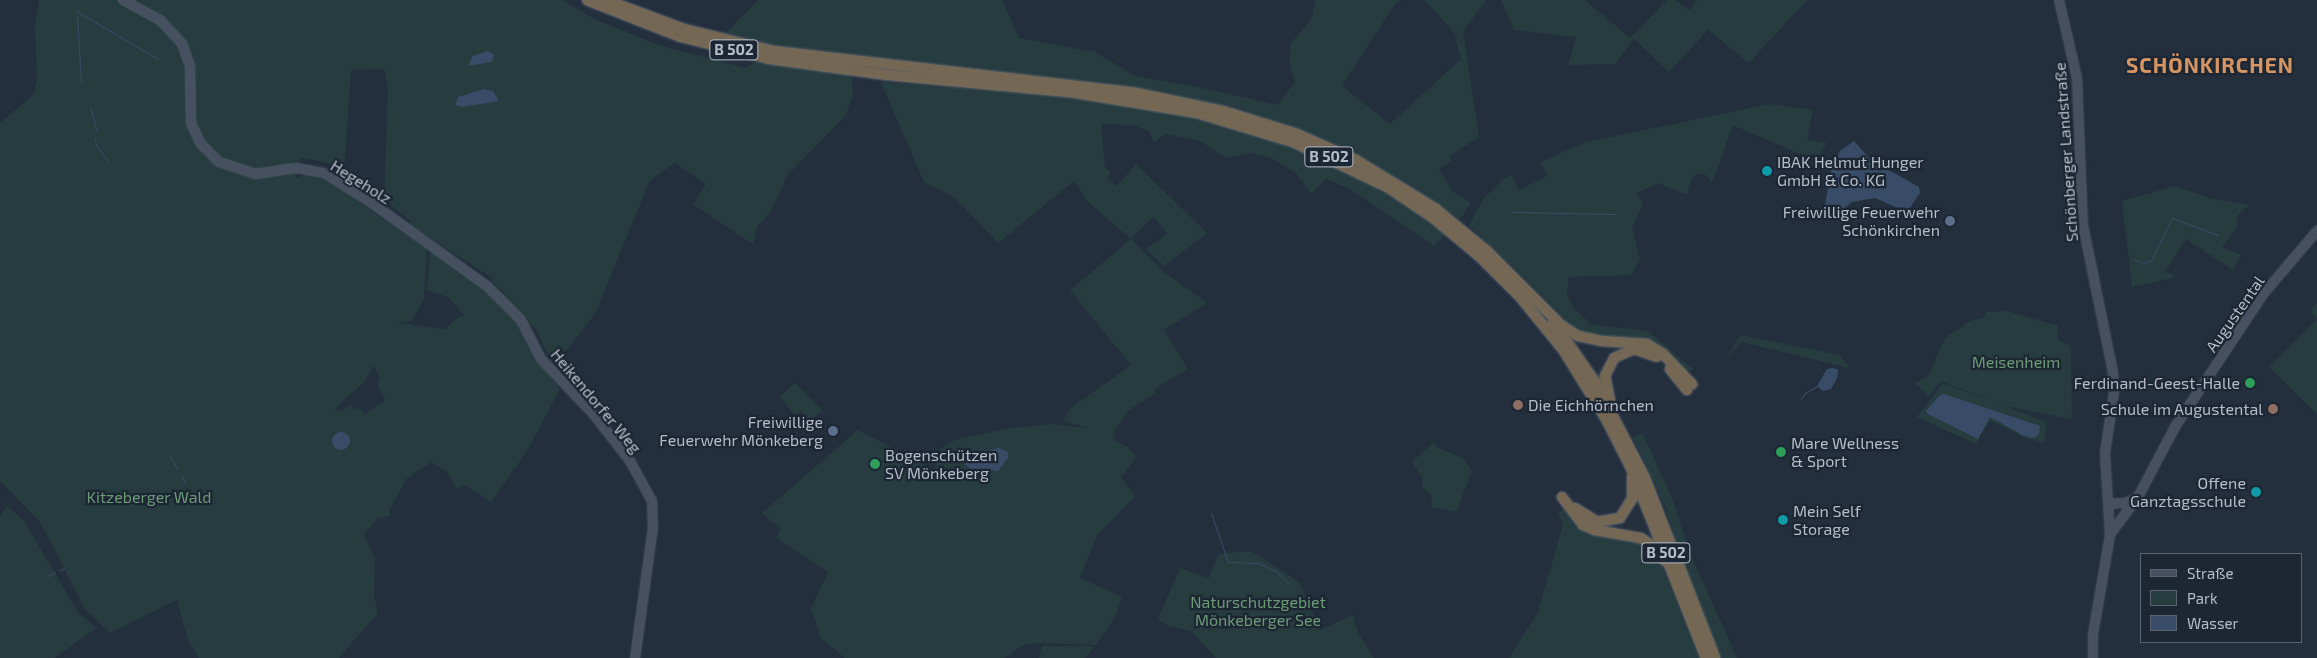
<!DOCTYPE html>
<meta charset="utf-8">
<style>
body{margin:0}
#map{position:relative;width:2317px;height:658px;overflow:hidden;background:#242f3e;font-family:"Exo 2",sans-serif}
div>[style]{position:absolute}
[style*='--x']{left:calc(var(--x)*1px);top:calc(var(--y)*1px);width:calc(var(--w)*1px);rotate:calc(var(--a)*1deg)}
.green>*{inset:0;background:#263c3f}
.water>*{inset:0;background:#394c67}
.round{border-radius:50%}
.stream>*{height:1px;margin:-0.5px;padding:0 0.5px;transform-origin:0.5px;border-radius:0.5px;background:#394c67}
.roads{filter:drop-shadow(0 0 1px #565f6c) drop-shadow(0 0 1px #565f6c)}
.secondary>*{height:8px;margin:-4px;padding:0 4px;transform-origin:4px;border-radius:4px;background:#465061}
.highway>*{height:10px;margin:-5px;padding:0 5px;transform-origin:5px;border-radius:5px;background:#746855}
.dots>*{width:14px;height:14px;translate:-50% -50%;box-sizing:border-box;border:2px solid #1d2633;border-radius:50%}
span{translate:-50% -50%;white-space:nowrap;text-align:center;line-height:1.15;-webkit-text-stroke:4.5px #1d2633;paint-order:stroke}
.shield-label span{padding:1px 4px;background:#1d2633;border:1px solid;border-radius:4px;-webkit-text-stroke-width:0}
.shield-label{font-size:15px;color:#b4bcc9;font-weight:700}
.street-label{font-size:16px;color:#b4bcc9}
.poi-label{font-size:16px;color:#b4bcc9}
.left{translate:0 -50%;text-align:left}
.right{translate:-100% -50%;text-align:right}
.park-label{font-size:16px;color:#6b9a76}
.district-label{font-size:21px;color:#d59563;font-weight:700;letter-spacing:1px}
.legend{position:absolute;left:2140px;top:553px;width:162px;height:90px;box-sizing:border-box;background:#1d2633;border:1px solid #59626f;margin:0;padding:6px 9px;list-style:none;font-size:15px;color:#b4bcc9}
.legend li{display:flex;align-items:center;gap:10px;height:25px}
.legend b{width:25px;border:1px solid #59626f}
</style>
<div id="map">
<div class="green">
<div style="clip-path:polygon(evenodd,39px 0,562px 0,597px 20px,658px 45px,746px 68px,759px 59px,851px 75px,853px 94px,846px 115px,787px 176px,771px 211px,757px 227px,753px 244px,693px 204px,706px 184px,675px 163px,650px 180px,596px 312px,571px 345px,552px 364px,537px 331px,524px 314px,520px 309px,534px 329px,490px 286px,492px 283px,520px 308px,493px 282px,492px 278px,409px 224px,411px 222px,384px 199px,388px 87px,384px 69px,351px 70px,344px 172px,328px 163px,301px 158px,296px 178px,311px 173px,340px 189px,427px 249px,424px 299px,412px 321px,401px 322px,396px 332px,401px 323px,447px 330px,445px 328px,460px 316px,465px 317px,448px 297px,427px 290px,430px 250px,489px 292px,514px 317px,534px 358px,560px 389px,527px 451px,491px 502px,465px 485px,456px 488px,447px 472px,431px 462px,406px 479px,390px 509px,390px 516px,377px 519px,364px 535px,375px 557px,374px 596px,378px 613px,339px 658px,199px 658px,188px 640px,177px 600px,110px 633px,85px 609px,40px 522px,0 481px,0 123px,33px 95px,37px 79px,35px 28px,39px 0,374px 365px,380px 379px,377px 383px,385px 400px,365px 414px,359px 407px,354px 410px,351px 404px,342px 411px,334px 409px,364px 382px,374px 365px)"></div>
<div style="clip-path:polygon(758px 0,1002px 0,1019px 38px,1096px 52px,1135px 76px,1193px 86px,1277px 105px,1295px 82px,1289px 60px,1291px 43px,1311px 20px,1316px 0,1402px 0,1396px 2px,1342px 86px,1390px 124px,1461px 59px,1454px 33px,1426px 1px,1420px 0,1486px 0,1463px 32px,1479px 137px,1449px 156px,1452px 161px,1439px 169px,1452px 191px,1471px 203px,1460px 219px,1355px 154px,1288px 127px,1133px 88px,773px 45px,726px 33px)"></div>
<div style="clip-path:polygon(1501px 0,1585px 0,1630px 38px,1667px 0,1675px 0,1689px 10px,1698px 0,1807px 0,1749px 63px,1708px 30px,1669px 72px,1634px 39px,1615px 64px,1568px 65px,1576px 37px,1514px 30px)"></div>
<div style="clip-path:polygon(881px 82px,1101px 99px,1205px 117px,1311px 152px,1403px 201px,1447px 233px,1434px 246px,1350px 189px,1326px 179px,1311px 194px,1296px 173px,1269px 157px,1249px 153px,1226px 158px,1198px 140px,1165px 134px,1154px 143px,1149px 131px,1133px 125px,1101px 124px,1105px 167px,1111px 173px,1107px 177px,1117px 186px,1136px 164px,1207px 233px,1164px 266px,1146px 249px,1167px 234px,1154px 216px,1131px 239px,1163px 271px,1207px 303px,1164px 330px,1188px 369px,1161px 385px,1154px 390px,1156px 393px,1129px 410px,1112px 434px,1115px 436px,1113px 440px,1128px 447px,1137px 457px,1121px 477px,1135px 496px,1097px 535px,1080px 578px,1122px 597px,1115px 617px,1096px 645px,1034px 643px,1023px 645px,1005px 658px,845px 658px,821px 638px,811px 609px,828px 572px,776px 538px,781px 529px,762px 513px,858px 430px,935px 470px,937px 452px,954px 440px,1005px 429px,1050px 424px,1088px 428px,1062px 421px,1072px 407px,1131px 365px,1070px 290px,1131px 239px,1088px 202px,1074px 181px,998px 243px,954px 197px,924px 182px)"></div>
<div style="clip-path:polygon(1770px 104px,1813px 110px,1807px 140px,1827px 143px,1816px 161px,1733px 125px,1712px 183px,1705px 174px,1697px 174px,1692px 178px,1687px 195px,1658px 183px,1637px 193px,1643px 205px,1632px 226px,1640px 259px,1631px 275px,1569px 277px,1567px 295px,1573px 307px,1592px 325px,1648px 331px,1694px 370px,1685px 371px,1659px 347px,1642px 338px,1590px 337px,1563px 323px,1469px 225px,1483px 199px,1505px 178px,1512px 175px,1519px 190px,1547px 176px,1541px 162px,1586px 142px)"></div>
<div style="clip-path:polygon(2175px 186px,2209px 198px,2249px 205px,2237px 216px,2237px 228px,2222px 247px,2241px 255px,2240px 258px,2233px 270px,2186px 239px,2166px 271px,2176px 277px,2132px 287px,2122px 201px)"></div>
<div style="clip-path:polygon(2317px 302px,2317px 414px,2269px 367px,2317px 319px,2310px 312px)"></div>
<div style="clip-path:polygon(2006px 311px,2058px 326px,2057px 339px,2071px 346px,2072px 419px,2004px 406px,1941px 381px,1929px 396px,1915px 383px,1928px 376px,1945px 338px,1970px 321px,1983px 318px,1986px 312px)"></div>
<div style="clip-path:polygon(1740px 335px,1840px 355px,1850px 368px,1742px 342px,1726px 359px)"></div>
<div style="clip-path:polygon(795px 383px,822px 410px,811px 421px,801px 411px,796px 416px,779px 397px)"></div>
<div style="clip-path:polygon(evenodd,1943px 383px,2047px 422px,2044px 443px,2023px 437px,1990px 420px,1976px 444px,1917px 417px,1943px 383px,1944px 394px,2039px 426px,2041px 429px,2024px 436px,1990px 417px,1977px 438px,1928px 414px,1944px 394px)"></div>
<div style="clip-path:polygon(1643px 434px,1673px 500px,1688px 548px,1737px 658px,1720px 658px,1685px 570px,1665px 506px,1633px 437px)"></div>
<div style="clip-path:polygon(1433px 443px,1440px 449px,1462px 457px,1472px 471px,1456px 512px,1432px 507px,1431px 495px,1422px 487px,1423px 479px,1412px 462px)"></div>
<div style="clip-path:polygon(7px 506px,24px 521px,78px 612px,96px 628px,55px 658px,0 658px,0 516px)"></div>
<div style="clip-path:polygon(1566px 507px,1577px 521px,1635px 538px,1658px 556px,1699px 658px,1509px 658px,1538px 612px,1563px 525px,1558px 513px)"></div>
<div style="clip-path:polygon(1251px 551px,1299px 582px,1320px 630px,1353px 615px,1358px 633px,1374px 658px,1216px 658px,1191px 631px,1168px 626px,1158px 619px,1180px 568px,1209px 578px,1218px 554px)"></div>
<div style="clip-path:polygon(1042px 646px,1090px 646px,1094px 647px,1085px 658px,1039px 658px)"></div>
</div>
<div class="water">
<div style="clip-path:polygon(488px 51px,494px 55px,492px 62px,468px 66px,473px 56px)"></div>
<div style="clip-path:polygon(484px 89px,493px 91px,499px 101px,462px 107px,455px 105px,458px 97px)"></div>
<div style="clip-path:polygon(1854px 141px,1871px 160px,1919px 187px,1920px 193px,1907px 212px,1875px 198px,1852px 202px,1829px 220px,1823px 217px,1831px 169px,1840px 151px)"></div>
<div style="clip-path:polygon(1833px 368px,1838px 370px,1837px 378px,1831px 389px,1823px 391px,1817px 386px,1827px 369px)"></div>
<div style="clip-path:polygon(1944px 394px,2040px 426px,2039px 434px,2034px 438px,2024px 436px,1990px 417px,1978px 439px,1928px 414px,1926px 411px,1940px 395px)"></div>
<div class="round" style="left:332px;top:432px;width:18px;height:18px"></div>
<div style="clip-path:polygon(999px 448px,1008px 452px,1008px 458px,998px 471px,971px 469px,962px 462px,965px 455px)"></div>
</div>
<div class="stream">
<div style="--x:76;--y:11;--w:95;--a:30.3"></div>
<div style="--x:77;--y:15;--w:67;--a:86.6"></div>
<div style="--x:90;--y:107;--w:25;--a:74"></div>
<div style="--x:95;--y:139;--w:6;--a:81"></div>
<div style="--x:96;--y:145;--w:20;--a:53"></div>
<div style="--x:1512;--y:212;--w:103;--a:1.1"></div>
<div style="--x:2133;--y:259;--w:12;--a:20"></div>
<div style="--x:2144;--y:263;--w:7;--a:-16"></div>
<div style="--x:2151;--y:261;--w:48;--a:-64"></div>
<div style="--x:2172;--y:218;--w:49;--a:20.3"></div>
<div style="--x:1801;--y:399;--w:7;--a:-56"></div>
<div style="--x:1805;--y:393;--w:14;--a:-30"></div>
<div style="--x:170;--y:456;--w:14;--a:60"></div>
<div style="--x:181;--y:476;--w:9;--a:58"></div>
<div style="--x:1211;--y:513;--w:52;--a:70.9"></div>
<div style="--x:1228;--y:562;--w:30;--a:2"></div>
<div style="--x:1258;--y:563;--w:21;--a:25"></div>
<div style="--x:1277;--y:572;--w:16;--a:45"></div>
<div style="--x:60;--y:570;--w:7;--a:-27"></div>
<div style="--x:48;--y:576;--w:8;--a:-30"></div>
</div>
<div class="roads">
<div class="secondary">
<div style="--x:123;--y:0;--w:42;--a:28.4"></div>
<div style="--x:160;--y:20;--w:33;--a:47"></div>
<div style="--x:182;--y:44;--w:23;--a:70"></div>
<div style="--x:190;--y:66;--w:57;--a:89"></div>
<div style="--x:191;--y:123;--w:23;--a:65"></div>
<div style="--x:201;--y:144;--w:25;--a:45"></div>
<div style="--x:219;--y:162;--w:38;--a:18"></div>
<div style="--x:255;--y:174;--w:41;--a:-8.3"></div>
<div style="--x:296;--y:168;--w:28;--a:10"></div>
<div style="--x:324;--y:173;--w:58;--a:32.3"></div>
<div style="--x:373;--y:204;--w:140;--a:35.7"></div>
<div style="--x:487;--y:286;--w:48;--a:45"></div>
<div style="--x:521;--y:320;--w:44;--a:62.9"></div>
<div style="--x:541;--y:359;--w:79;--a:46.5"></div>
<div style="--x:595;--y:416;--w:57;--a:52.1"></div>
<div style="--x:630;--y:461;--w:46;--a:61.2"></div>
<div style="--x:652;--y:501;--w:26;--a:88"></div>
<div style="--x:653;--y:527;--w:132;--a:97.8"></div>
<div style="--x:2059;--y:0;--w:80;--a:77"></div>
<div style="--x:2077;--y:78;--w:147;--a:87.7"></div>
<div style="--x:2083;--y:225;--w:150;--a:78.5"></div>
<div style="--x:2113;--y:372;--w:20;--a:87"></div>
<div style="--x:2114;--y:392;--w:62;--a:98.4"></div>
<div style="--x:2105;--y:453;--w:82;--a:86.5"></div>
<div style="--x:2110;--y:535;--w:100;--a:99.7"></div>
<div style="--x:2093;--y:634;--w:24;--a:90"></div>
<div style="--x:2109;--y:504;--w:16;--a:-4"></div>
<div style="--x:2125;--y:503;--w:12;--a:-24"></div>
<div style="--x:2111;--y:533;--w:45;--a:-53.1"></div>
<div style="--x:2138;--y:497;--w:79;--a:-62.1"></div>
<div style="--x:2175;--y:427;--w:161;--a:-56.4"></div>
<div style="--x:2264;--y:293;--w:82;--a:-49.5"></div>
</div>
<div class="highway">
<div style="--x:587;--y:0;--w:101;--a:21.5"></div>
<div style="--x:681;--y:37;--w:92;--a:13.9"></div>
<div style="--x:770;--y:59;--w:118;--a:7.8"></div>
<div style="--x:887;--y:75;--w:190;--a:5.4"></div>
<div style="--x:1076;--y:93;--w:123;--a:9.4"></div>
<div style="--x:1197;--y:113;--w:100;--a:16.8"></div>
<div style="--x:1293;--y:142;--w:106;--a:25.6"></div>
<div style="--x:1389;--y:188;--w:52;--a:34"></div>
<div style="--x:1432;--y:217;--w:62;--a:39.8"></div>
<div style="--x:1480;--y:257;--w:58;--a:45"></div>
<div style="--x:1521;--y:298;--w:68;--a:50.9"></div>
<div style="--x:1564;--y:351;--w:80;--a:58.3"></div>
<div style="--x:1606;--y:419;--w:55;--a:63"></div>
<div style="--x:1631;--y:468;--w:204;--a:68.5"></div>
<div style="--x:606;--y:0;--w:83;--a:20.4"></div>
<div style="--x:684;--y:29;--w:93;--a:13.7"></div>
<div style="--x:774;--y:51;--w:364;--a:6.6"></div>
<div style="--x:1136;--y:93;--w:89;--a:11.7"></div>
<div style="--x:1223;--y:111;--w:77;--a:17.3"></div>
<div style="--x:1297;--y:134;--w:64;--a:23.8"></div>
<div style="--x:1356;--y:160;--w:94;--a:31.5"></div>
<div style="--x:1436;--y:209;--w:66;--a:39.5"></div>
<div style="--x:1487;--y:251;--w:105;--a:45"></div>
<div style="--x:1561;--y:325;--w:20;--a:33"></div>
<div style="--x:1578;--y:336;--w:25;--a:12"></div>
<div style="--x:1602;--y:341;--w:45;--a:3.8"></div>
<div style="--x:1647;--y:344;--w:19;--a:32"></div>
<div style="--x:1663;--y:354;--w:42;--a:46"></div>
<div style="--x:1553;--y:322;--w:75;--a:54.8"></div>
<div style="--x:1596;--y:383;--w:107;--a:62.7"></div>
<div style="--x:1645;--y:478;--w:193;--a:68.7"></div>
<div style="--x:1670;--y:369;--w:27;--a:51"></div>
<div style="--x:1610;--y:401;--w:25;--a:-101"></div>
<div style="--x:1605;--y:376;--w:20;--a:-63"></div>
<div style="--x:1614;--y:358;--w:22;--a:-24"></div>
<div style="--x:1634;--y:349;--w:24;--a:19"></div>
<div style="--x:1562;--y:497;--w:35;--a:53"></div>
<div style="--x:1583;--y:525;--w:13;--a:23"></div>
<div style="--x:1595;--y:530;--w:47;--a:9.9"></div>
<div style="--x:1641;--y:538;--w:18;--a:34"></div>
<div style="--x:1656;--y:548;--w:16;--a:55"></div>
<div style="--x:1575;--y:508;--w:26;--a:32"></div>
<div style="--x:1597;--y:522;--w:23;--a:-10"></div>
<div style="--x:1620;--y:518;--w:22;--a:-58"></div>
<div style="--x:1632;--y:499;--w:22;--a:-90"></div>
</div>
</div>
<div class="dots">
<div style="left:1767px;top:171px;background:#0f9aa8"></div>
<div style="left:1950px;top:221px;background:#5c6f8a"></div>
<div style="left:2250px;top:383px;background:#2e9e5b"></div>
<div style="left:1518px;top:405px;background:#8d6e63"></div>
<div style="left:2273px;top:409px;background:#8d6e63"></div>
<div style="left:833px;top:431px;background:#5c6f8a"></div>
<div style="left:1781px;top:452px;background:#2e9e5b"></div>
<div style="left:875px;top:464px;background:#2e9e5b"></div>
<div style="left:2256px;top:492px;background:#0f9aa8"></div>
<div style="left:1783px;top:520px;background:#0f9aa8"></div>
</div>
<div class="shield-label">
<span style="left:734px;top:50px">B 502</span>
<span style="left:1329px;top:157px">B 502</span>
<span style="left:1666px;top:553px">B 502</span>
</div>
<div class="street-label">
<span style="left:2066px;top:152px;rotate:-94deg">Schönberger Landstraße</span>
<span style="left:361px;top:182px;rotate:32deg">Hegeholz</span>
<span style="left:2235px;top:314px;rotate:-55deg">Augustental</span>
<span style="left:596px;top:401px;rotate:50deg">Heikendorfer Weg</span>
</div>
<div class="poi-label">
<span class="left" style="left:1777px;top:171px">IBAK Helmut Hunger<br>GmbH &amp; Co. KG</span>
<span class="right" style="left:1940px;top:221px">Freiwillige Feuerwehr<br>Schönkirchen</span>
<span class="right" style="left:2240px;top:383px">Ferdinand-Geest-Halle</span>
<span class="left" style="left:1528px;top:405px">Die Eichhörnchen</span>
<span class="right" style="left:2263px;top:409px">Schule im Augustental</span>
<span class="right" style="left:823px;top:431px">Freiwillige<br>Feuerwehr Mönkeberg</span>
<span class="left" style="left:1791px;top:452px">Mare Wellness<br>&amp; Sport</span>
<span class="left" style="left:885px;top:464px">Bogenschützen<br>SV Mönkeberg</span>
<span class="right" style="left:2246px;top:492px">Offene<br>Ganztagsschule</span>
<span class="left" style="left:1793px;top:520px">Mein Self<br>Storage</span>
</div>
<div class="park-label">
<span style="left:2016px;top:362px">Meisenheim</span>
<span style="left:149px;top:497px">Kitzeberger Wald</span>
<span style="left:1258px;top:611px">Naturschutzgebiet<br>Mönkeberger See</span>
</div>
<div class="district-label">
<span style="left:2210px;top:65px">SCHÖNKIRCHEN</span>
</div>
<ul class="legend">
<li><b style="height:6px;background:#465061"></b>Straße</li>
<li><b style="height:14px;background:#263c3f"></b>Park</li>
<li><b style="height:14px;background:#394c67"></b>Wasser</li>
</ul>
</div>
